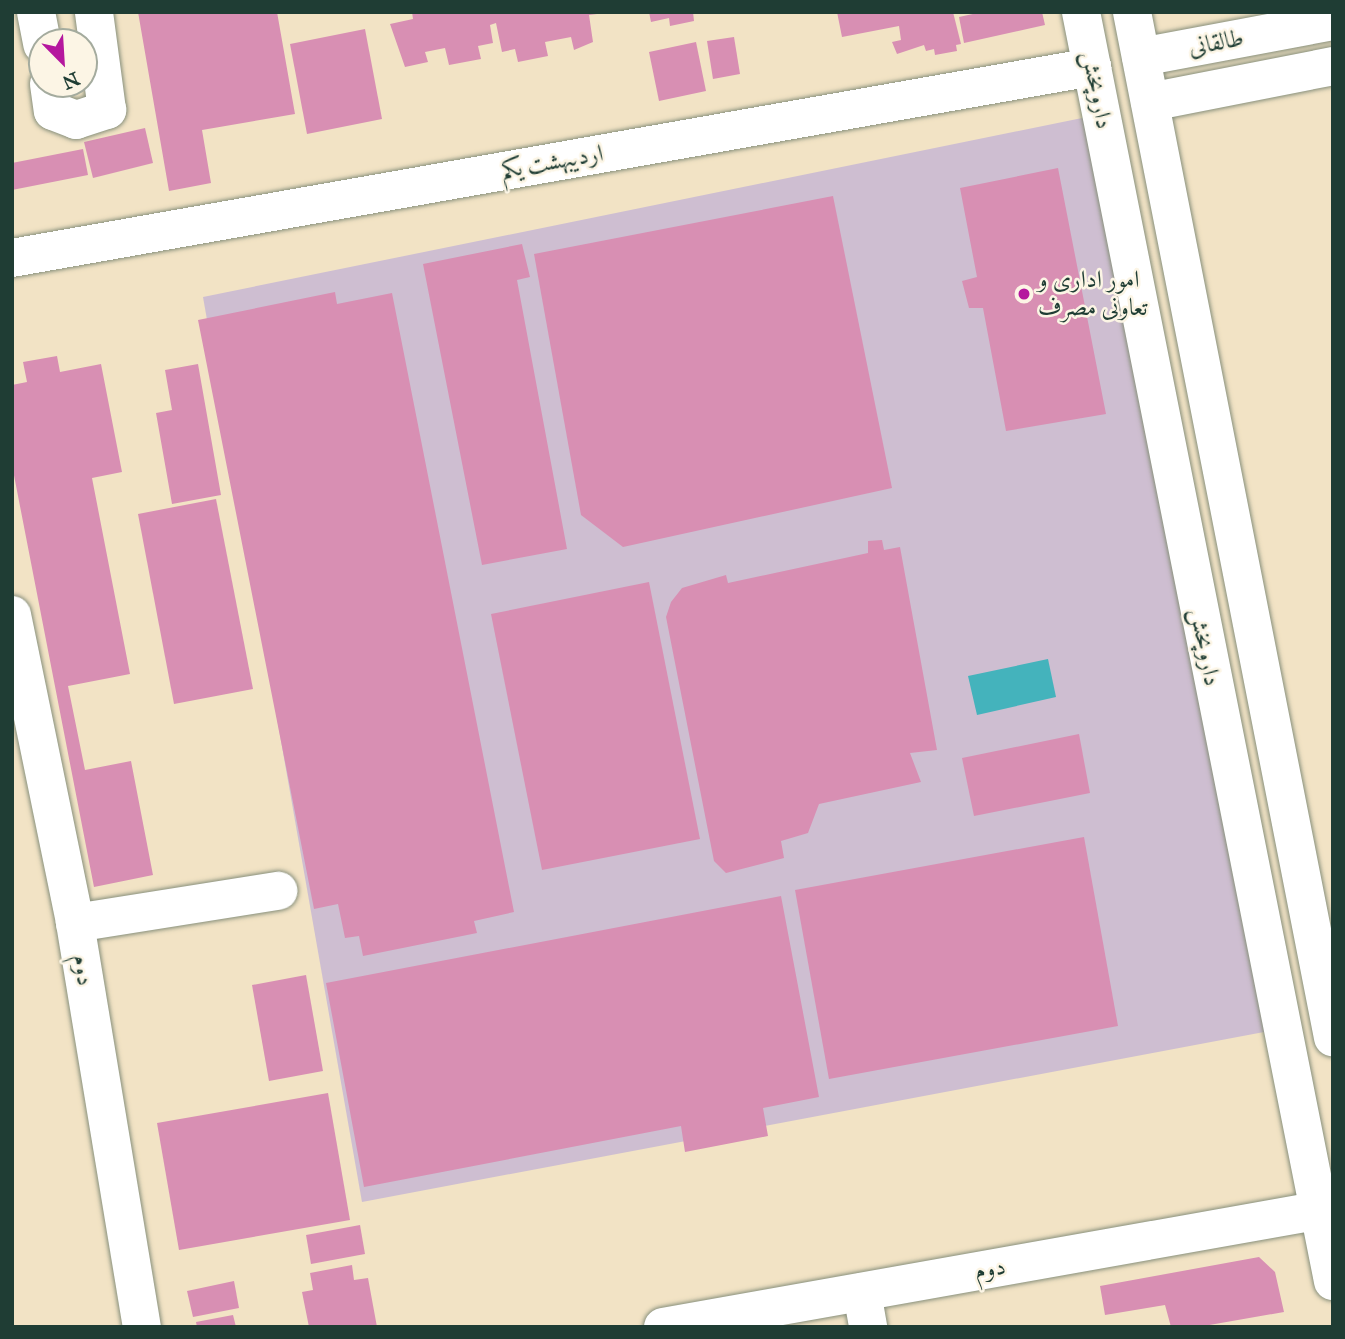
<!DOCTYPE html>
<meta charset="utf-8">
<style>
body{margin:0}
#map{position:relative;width:1345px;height:1339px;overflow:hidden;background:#f2e3c5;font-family:"IM FELL Great Primer",Amiri,serif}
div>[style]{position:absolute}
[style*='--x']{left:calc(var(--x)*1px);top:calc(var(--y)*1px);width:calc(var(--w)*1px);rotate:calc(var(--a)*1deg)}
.industrial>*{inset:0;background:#cebed1}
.water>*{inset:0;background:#44b3bc}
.building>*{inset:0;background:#d88fb3}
.roads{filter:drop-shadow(0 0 2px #88907c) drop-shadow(0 0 2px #88907c)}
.minor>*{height:38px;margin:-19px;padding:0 19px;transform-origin:19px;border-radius:19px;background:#fff}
.dots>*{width:19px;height:19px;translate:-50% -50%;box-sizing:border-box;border:4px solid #fcf5e5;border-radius:50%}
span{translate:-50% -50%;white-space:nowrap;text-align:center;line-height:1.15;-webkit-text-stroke:5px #fcf5e5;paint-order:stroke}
.street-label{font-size:24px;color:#1f3d34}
.poi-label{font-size:24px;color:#1f3d34}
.left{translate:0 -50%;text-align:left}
.frame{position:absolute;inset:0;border:14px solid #1f3d34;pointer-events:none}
.north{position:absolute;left:28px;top:28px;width:70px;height:70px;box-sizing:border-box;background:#fcf5e5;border:2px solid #a4ab9e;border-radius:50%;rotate:156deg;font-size:19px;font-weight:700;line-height:28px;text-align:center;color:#1f3d34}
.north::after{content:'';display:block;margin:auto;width:24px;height:32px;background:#b5179e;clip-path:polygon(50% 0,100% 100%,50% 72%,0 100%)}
</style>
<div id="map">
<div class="industrial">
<div style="clip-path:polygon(1087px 117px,1280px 1029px,362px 1202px,203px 297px)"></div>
</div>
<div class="water">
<div style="clip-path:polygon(1048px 659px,1056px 697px,977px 715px,968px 676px)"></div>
</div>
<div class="building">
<div style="clip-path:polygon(138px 12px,277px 12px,295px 114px,202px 130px,211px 183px,169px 191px)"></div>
<div style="clip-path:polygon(412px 12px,597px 12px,597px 14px,589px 15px,593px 42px,574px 50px,571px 37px,545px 42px,548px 56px,518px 62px,515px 49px,502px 52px,496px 23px,490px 25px,493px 43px,478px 46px,481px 59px,449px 65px,445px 48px,425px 52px,428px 62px,405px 67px,390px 24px,413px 19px)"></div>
<div style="clip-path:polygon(649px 12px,693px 12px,694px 21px,670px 26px,669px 18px,651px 22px)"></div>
<div style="clip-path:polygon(837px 12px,953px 12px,961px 44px,956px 45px,957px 51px,935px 55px,934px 49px,926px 51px,924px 45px,897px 54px,892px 42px,901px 40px,899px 26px,842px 37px)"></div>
<div style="clip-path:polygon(982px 12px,1042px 12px,1045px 25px,964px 43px,959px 17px)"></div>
<div style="clip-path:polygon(365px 29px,382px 119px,307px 134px,290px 44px)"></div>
<div style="clip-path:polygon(734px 37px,740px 74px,713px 79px,707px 41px)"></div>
<div style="clip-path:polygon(696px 42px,706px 91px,659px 101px,649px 52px)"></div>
<div style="clip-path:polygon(145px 128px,153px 163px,93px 178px,84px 142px)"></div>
<div style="clip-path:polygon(83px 149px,88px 175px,12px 190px,12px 163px)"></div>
<div style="clip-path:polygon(1058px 168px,1106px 414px,1006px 431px,983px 308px,969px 308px,962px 281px,977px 277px,960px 188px)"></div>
<div style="clip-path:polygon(833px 196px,892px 488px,623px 547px,581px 515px,534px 254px)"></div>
<div style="clip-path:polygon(522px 244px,530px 277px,517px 280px,567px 549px,482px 565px,423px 264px)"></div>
<div style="clip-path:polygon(335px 292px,337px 304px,392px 293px,514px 912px,474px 921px,477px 933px,363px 956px,359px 936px,345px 938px,338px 904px,314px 909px,198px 320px)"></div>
<div style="clip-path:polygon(57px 356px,60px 372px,101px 364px,122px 472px,92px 478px,130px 674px,68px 686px,85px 770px,131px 761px,153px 875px,94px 887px,12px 465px,12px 385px,27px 382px,23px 362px)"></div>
<div style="clip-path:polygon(198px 364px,221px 495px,172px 504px,156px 413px,172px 410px,165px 370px)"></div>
<div style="clip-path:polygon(216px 499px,253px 689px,174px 704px,138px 514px)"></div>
<div style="clip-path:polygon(882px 540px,884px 550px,900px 547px,937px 750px,910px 753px,921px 782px,819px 804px,808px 833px,781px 841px,784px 858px,726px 873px,714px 861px,666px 617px,671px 602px,682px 588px,726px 575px,728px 583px,868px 553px,868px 541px)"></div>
<div style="clip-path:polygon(649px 582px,700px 839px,542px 870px,491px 614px)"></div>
<div style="clip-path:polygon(1079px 734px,1090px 793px,974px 816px,962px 758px)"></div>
<div style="clip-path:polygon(1084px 837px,1118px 1026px,829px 1079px,795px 890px)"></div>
<div style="clip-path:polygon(781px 896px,819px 1097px,763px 1108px,768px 1136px,685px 1152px,681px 1126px,364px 1187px,326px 983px)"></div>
<div style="clip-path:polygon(306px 975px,323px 1071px,269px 1081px,252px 985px)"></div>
<div style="clip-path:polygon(328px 1093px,350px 1220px,179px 1250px,157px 1123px)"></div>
<div style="clip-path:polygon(360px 1225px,365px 1254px,311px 1264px,306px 1235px)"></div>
<div style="clip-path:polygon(1259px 1257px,1275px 1272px,1284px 1312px,1198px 1327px,1171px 1327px,1165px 1305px,1105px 1315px,1100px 1286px)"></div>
<div style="clip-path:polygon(352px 1265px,354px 1280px,368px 1278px,377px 1327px,309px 1327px,302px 1292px,313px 1290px,310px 1273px)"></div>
<div style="clip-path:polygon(234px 1281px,239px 1308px,193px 1317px,187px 1291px)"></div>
<div style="clip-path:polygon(233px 1315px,236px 1327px,197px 1327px,196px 1322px)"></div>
</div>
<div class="roads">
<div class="minor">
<div style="--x:36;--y:12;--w:33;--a:79"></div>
<div style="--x:1081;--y:12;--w:1294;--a:78.77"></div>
<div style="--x:1132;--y:12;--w:1045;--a:78.91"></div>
<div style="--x:1141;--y:57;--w:195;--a:-10.6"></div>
<div style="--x:49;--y:84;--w:27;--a:82"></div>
<div style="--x:53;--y:111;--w:25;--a:21"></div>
<div style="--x:76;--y:120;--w:33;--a:-18"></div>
<div style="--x:107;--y:110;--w:99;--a:-97.6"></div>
<div style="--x:1150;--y:102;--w:187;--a:-11.1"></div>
<div style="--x:12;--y:258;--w:1097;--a:-10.03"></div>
<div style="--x:12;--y:615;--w:314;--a:78.4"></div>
<div style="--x:75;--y:923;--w:410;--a:80.6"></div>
<div style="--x:75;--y:923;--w:206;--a:-9"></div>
<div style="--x:862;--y:1292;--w:36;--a:80"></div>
<div style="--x:663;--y:1327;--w:663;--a:-10.07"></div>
</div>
</div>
<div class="dots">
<div style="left:1024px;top:294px;background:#b5179e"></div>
</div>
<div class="street-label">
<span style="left:1216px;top:43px;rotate:-11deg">طالقانی</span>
<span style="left:1097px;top:90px;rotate:79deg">داروپخش</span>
<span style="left:552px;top:162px;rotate:-10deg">اردیبهشت یکم</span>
<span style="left:1205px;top:647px;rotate:79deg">داروپخش</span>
<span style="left:83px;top:970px;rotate:81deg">دوم</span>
<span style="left:990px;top:1269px;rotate:-10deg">دوم</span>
</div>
<div class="poi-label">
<span class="left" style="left:1038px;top:294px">امور اداری و<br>تعاونی مصرف</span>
</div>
<div class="frame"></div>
<div class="north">N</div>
</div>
